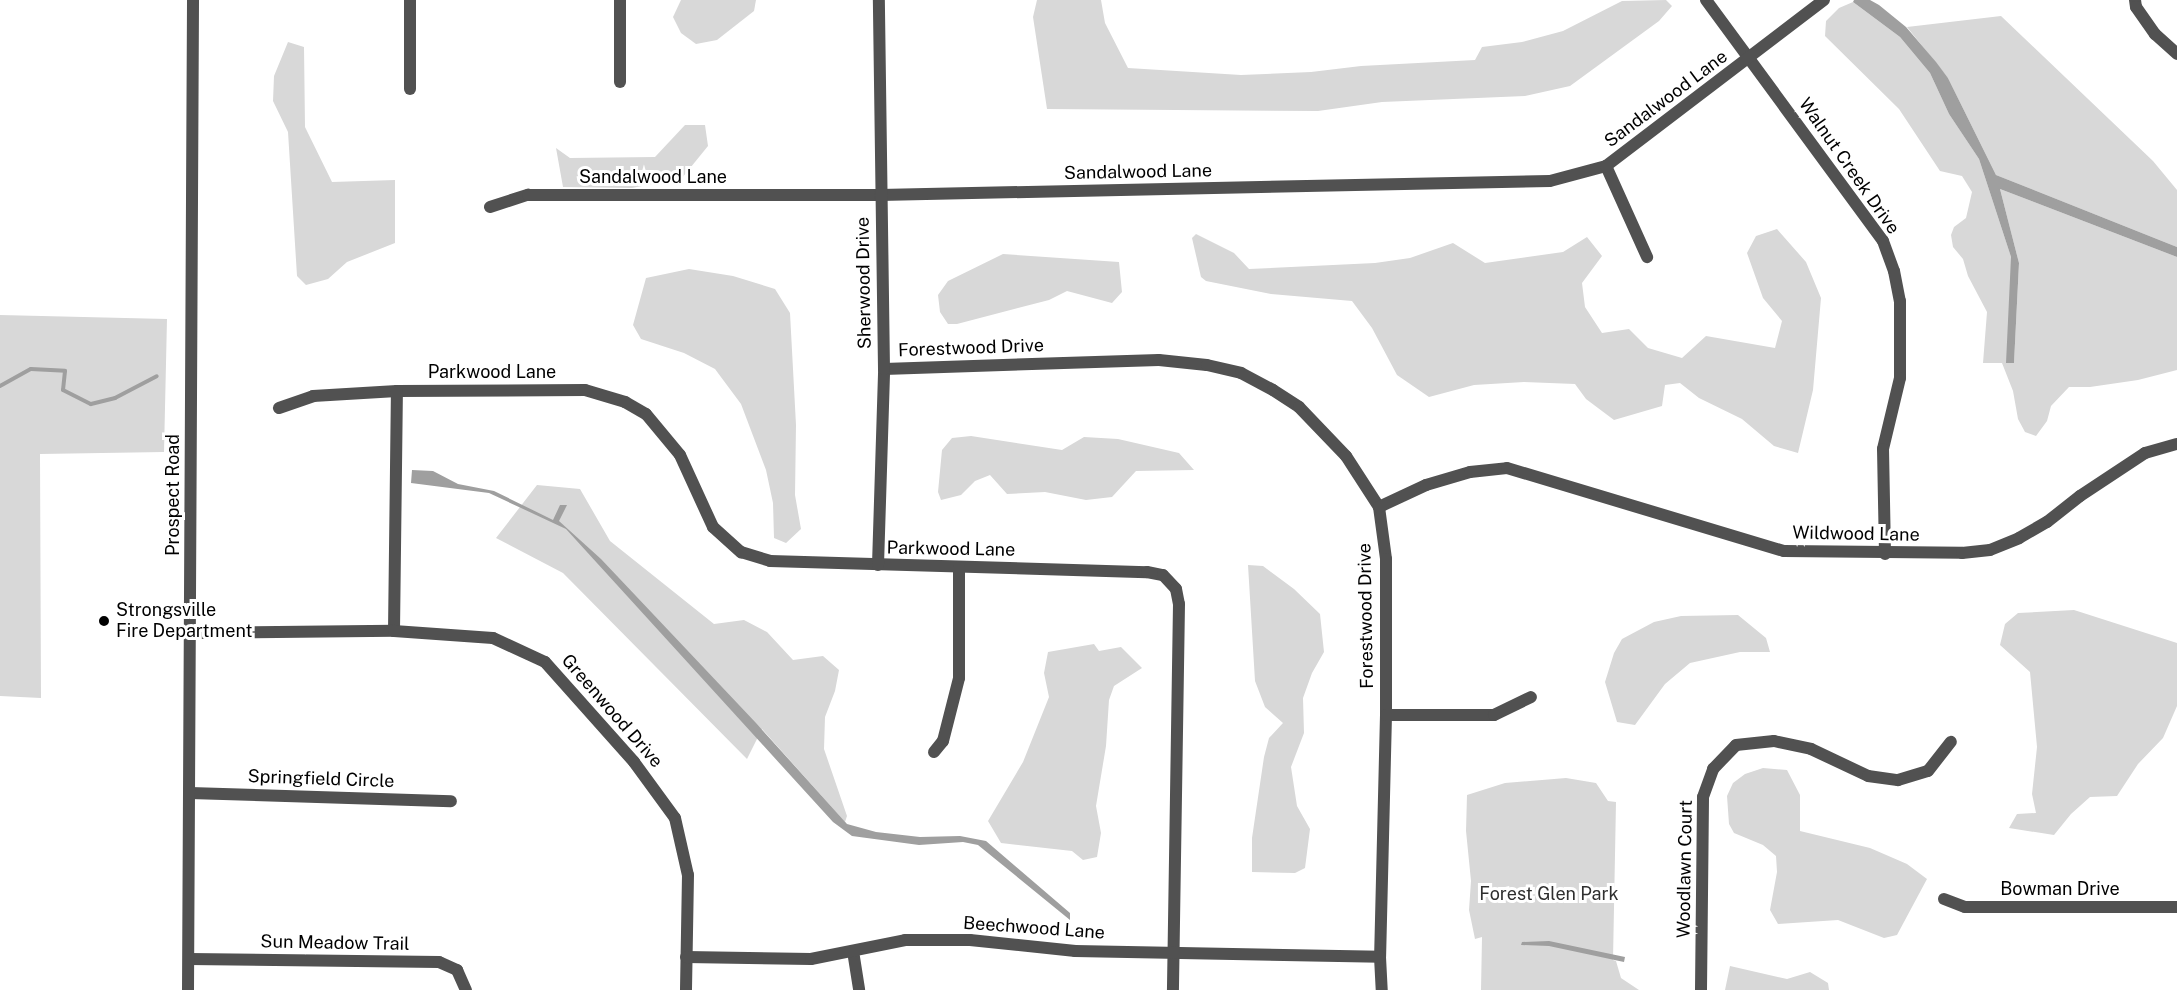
<!DOCTYPE html>
<style>
body{margin:0}
#map{position:relative;width:2177px;height:990px;overflow:hidden;background:#fff;font-family:"Public Sans",sans-serif}
div>[style]{position:absolute}
[style*='--x']{left:calc(var(--x)*1px);top:calc(var(--y)*1px);width:calc(var(--w)*1px);rotate:calc(var(--a)*1deg)}
.green>*{inset:0;background:#d8d8d8}
.water>*{inset:0;background:#9f9f9f}
.stream>*{height:4px;margin:-2px;padding:0 2px;transform-origin:2px;border-radius:2px;background:#9f9f9f}
.minor>*{height:12px;margin:-6px;padding:0 6px;transform-origin:6px;border-radius:6px;background:#515151}
.tertiary>*{height:12px;margin:-6px;padding:0 6px;transform-origin:6px;border-radius:6px;background:#515151}
.dots>*{width:16px;height:16px;translate:-50% -50%;box-sizing:border-box;border:3px solid #fff;border-radius:50%}
span{translate:-50% -50%;white-space:nowrap;text-align:center;line-height:1.15;-webkit-text-stroke:6px #fff;paint-order:stroke}
.street-label{font-size:18px;color:#000}
.poi-label{font-size:18px;color:#000}
.left{translate:0 -50%;text-align:left}
.park-label{font-size:18px;color:#2f2f2f}
</style>
<div id="map">
<div class="green">
<div style="clip-path:polygon(681px 0,756px 0,754px 11px,717px 40px,696px 44px,681px 33px,673px 17px)"></div>
<div style="clip-path:polygon(1037px 0,1101px 0,1105px 23px,1128px 68px,1241px 75px,1311px 72px,1361px 66px,1475px 60px,1482px 47px,1522px 42px,1563px 31px,1622px 1px,1666px 0,1672px 6px,1659px 21px,1570px 86px,1525px 96px,1382px 102px,1318px 111px,1047px 109px,1033px 17px)"></div>
<div style="clip-path:polygon(1853px 2px,1900px 37px,1930px 73px,1949px 114px,1979px 159px,2011px 257px,2014px 363px,2019px 263px,2000px 189px,2177px 257px,2177px 370px,2138px 380px,2090px 387px,2069px 387px,2051px 406px,2047px 421px,2036px 436px,2025px 432px,2018px 419px,2013px 391px,2002px 363px,1983px 363px,1987px 312px,1968px 276px,1963px 259px,1953px 247px,1951px 235px,1954px 227px,1966px 218px,1972px 192px,1962px 176px,1940px 171px,1899px 109px,1825px 36px,1826px 21px,1839px 8px)"></div>
<div style="clip-path:polygon(2001px 16px,2153px 161px,2177px 190px,2177px 247px,1996px 175px,1948px 78px,1907px 27px)"></div>
<div style="clip-path:polygon(288px 42px,304px 47px,305px 127px,332px 182px,395px 180px,395px 243px,347px 262px,328px 279px,306px 285px,297px 276px,288px 132px,273px 101px,274px 76px)"></div>
<div style="clip-path:polygon(685px 125px,705px 125px,708px 146px,682px 178px,632px 188px,563px 187px,556px 148px,570px 158px,655px 157px)"></div>
<div style="clip-path:polygon(1777px 229px,1806px 262px,1821px 298px,1813px 390px,1798px 453px,1774px 446px,1742px 419px,1699px 398px,1680px 383px,1665px 385px,1662px 406px,1614px 420px,1586px 399px,1575px 384px,1524px 382px,1474px 385px,1429px 397px,1397px 375px,1372px 328px,1352px 301px,1271px 294px,1206px 281px,1201px 277px,1192px 238px,1196px 234px,1234px 253px,1249px 269px,1375px 263px,1410px 258px,1453px 243px,1485px 263px,1563px 252px,1587px 237px,1602px 256px,1582px 283px,1585px 307px,1602px 333px,1629px 329px,1648px 348px,1682px 358px,1706px 336px,1775px 348px,1782px 321px,1763px 298px,1747px 253px,1756px 236px)"></div>
<div style="clip-path:polygon(1003px 254px,1119px 262px,1122px 292px,1112px 303px,1067px 291px,1049px 300px,957px 324px,948px 324px,940px 312px,938px 295px,948px 281px)"></div>
<div style="clip-path:polygon(689px 269px,733px 276px,775px 289px,790px 313px,796px 425px,795px 495px,801px 529px,786px 543px,774px 538px,773px 503px,766px 470px,741px 404px,715px 369px,684px 353px,641px 339px,633px 325px,646px 278px)"></div>
<div style="clip-path:polygon(0 315px,167px 319px,164px 452px,40px 454px,41px 698px,0 696px)"></div>
<div style="clip-path:polygon(971px 436px,1062px 450px,1084px 437px,1118px 439px,1179px 453px,1194px 470px,1136px 471px,1112px 497px,1086px 500px,1045px 492px,1007px 494px,990px 475px,975px 481px,961px 495px,941px 500px,938px 492px,942px 450px,952px 438px)"></div>
<div style="clip-path:polygon(537px 485px,580px 489px,610px 541px,714px 624px,744px 620px,767px 632px,793px 660px,823px 656px,839px 670px,835px 691px,825px 717px,824px 749px,847px 816px,845px 822px,762px 729px,747px 759px,563px 573px,496px 538px)"></div>
<div style="clip-path:polygon(1248px 565px,1263px 566px,1294px 589px,1320px 614px,1324px 652px,1312px 673px,1303px 698px,1304px 733px,1291px 767px,1297px 806px,1310px 829px,1305px 868px,1295px 873px,1252px 872px,1252px 838px,1264px 757px,1269px 738px,1283px 723px,1265px 707px,1255px 681px)"></div>
<div style="clip-path:polygon(2074px 610px,2177px 643px,2177px 706px,2163px 738px,2138px 764px,2117px 796px,2090px 797px,2071px 814px,2054px 835px,2009px 828px,2017px 814px,2036px 813px,2032px 794px,2037px 747px,2030px 672px,2000px 645px,2005px 624px,2018px 613px)"></div>
<div style="clip-path:polygon(1738px 615px,1766px 638px,1770px 652px,1740px 652px,1690px 663px,1665px 684px,1635px 725px,1617px 722px,1605px 682px,1614px 653px,1622px 639px,1654px 622px,1681px 616px)"></div>
<div style="clip-path:polygon(1094px 644px,1099px 651px,1121px 647px,1142px 668px,1114px 686px,1109px 700px,1106px 746px,1096px 806px,1101px 833px,1097px 857px,1083px 860px,1072px 851px,1001px 843px,988px 821px,1023px 762px,1049px 697px,1044px 673px,1048px 652px)"></div>
<div style="clip-path:polygon(1763px 768px,1787px 770px,1800px 795px,1800px 831px,1870px 848px,1907px 864px,1927px 879px,1897px 935px,1884px 938px,1838px 920px,1778px 924px,1770px 910px,1777px 872px,1776px 856px,1763px 845px,1734px 833px,1729px 824px,1727px 796px,1733px 783px,1745px 774px)"></div>
<div style="clip-path:polygon(1566px 778px,1596px 783px,1608px 801px,1616px 802px,1613px 960px,1616px 961px,1621px 978px,1639px 990px,1481px 990px,1482px 937px,1475px 939px,1469px 910px,1471px 881px,1466px 831px,1467px 795px,1505px 783px)"></div>
<div style="clip-path:polygon(1730px 966px,1787px 979px,1810px 972px,1828px 983px,1829px 990px,1725px 990px)"></div>
</div>
<div class="water">
<div style="clip-path:polygon(1854px 0,1870px 0,1879px 5px,1906px 27px,1936px 62px,1948px 78px,1996px 175px,2177px 247px,2177px 257px,2000px 189px,2019px 263px,2014px 363px,2006px 363px,2011px 257px,1979px 159px,1949px 114px,1930px 73px,1900px 37px,1853px 2px)"></div>
<div style="clip-path:polygon(412px 470px,433px 471px,458px 484px,494px 491px,553px 520px,560px 505px,567px 505px,559px 521px,601px 559px,756px 723px,847px 824px,876px 832px,920px 837px,960px 836px,986px 841px,1070px 913px,1070px 920px,978px 845px,963px 842px,919px 845px,852px 836px,833px 822px,566px 529px,489px 493px,411px 483px)"></div>
<div style="clip-path:polygon(1549px 941px,1625px 957px,1624px 962px,1549px 946px,1521px 945px,1522px 942px)"></div>
</div>
<div class="stream">
<div style="--x:0;--y:386;--w:35;--a:-29"></div>
<div style="--x:31;--y:369;--w:34;--a:3"></div>
<div style="--x:65;--y:371;--w:19;--a:96"></div>
<div style="--x:63;--y:390;--w:31;--a:27"></div>
<div style="--x:91;--y:404;--w:25;--a:-14"></div>
<div style="--x:115;--y:398;--w:47;--a:-27.6"></div>
</div>
<div class="minor">
<div style="--x:1706;--y:0;--w:299;--a:53.7"></div>
<div style="--x:1883;--y:241;--w:32;--a:70"></div>
<div style="--x:1894;--y:271;--w:31;--a:79"></div>
<div style="--x:1900;--y:301;--w:77;--a:90"></div>
<div style="--x:1900;--y:378;--w:73;--a:103.5"></div>
<div style="--x:1883;--y:449;--w:105;--a:88.9"></div>
<div style="--x:2135;--y:0;--w:7;--a:82"></div>
<div style="--x:2136;--y:7;--w:33;--a:55"></div>
<div style="--x:2155;--y:34;--w:30;--a:42"></div>
<div style="--x:620;--y:82;--w:82;--a:-90"></div>
<div style="--x:410;--y:89;--w:89;--a:-90"></div>
<div style="--x:1606;--y:166;--w:100;--a:65.7"></div>
<div style="--x:490;--y:207;--w:40;--a:-18"></div>
<div style="--x:528;--y:195;--w:352;--a:0"></div>
<div style="--x:880;--y:195;--w:670;--a:-1.2"></div>
<div style="--x:1550;--y:181;--w:58;--a:-15"></div>
<div style="--x:1606;--y:166;--w:274;--a:-37.3"></div>
<div style="--x:884;--y:369;--w:275;--a:-1.9"></div>
<div style="--x:1159;--y:360;--w:48;--a:5.9"></div>
<div style="--x:1207;--y:365;--w:35;--a:13"></div>
<div style="--x:1241;--y:373;--w:36;--a:28"></div>
<div style="--x:1273;--y:390;--w:31;--a:33"></div>
<div style="--x:1299;--y:407;--w:68;--a:46.2"></div>
<div style="--x:1346;--y:456;--w:61;--a:57.1"></div>
<div style="--x:1379;--y:507;--w:52;--a:82.3"></div>
<div style="--x:1386;--y:559;--w:156;--a:90"></div>
<div style="--x:1386;--y:715;--w:242;--a:91.4"></div>
<div style="--x:1380;--y:957;--w:33;--a:87"></div>
<div style="--x:279;--y:408;--w:36;--a:-19"></div>
<div style="--x:313;--y:396;--w:84;--a:-3.4"></div>
<div style="--x:397;--y:391;--w:188;--a:-0.3"></div>
<div style="--x:585;--y:390;--w:42;--a:16.7"></div>
<div style="--x:625;--y:402;--w:24;--a:30"></div>
<div style="--x:646;--y:414;--w:53;--a:50.3"></div>
<div style="--x:680;--y:455;--w:79;--a:65.4"></div>
<div style="--x:713;--y:527;--w:38;--a:42"></div>
<div style="--x:741;--y:552;--w:30;--a:17"></div>
<div style="--x:770;--y:561;--w:377;--a:1.7"></div>
<div style="--x:1147;--y:572;--w:16;--a:11"></div>
<div style="--x:1163;--y:575;--w:19;--a:47"></div>
<div style="--x:1176;--y:589;--w:15;--a:79"></div>
<div style="--x:1179;--y:604;--w:386;--a:90.9"></div>
<div style="--x:1379;--y:507;--w:52;--a:-25.1"></div>
<div style="--x:1426;--y:485;--w:46;--a:-16.5"></div>
<div style="--x:1470;--y:472;--w:37;--a:-6"></div>
<div style="--x:1507;--y:468;--w:289;--a:16.7"></div>
<div style="--x:1784;--y:551;--w:178;--a:0.6"></div>
<div style="--x:1962;--y:553;--w:28;--a:-6"></div>
<div style="--x:1990;--y:550;--w:31;--a:-22"></div>
<div style="--x:2019;--y:538;--w:32;--a:-30"></div>
<div style="--x:2047;--y:522;--w:42;--a:-38.2"></div>
<div style="--x:2080;--y:496;--w:78;--a:-33.5"></div>
<div style="--x:2145;--y:453;--w:33;--a:-16"></div>
<div style="--x:878;--y:565;--w:196;--a:-88.2"></div>
<div style="--x:884;--y:369;--w:369;--a:-90.8"></div>
<div style="--x:394;--y:631;--w:240;--a:-89.3"></div>
<div style="--x:191;--y:633;--w:203;--a:-0.6"></div>
<div style="--x:394;--y:631;--w:99;--a:4"></div>
<div style="--x:493;--y:638;--w:57;--a:24.8"></div>
<div style="--x:545;--y:662;--w:134;--a:48.3"></div>
<div style="--x:634;--y:762;--w:69;--a:53.8"></div>
<div style="--x:675;--y:818;--w:58;--a:77.2"></div>
<div style="--x:688;--y:875;--w:115;--a:91"></div>
<div style="--x:1386;--y:715;--w:108;--a:0"></div>
<div style="--x:1494;--y:715;--w:41;--a:-25.9"></div>
<div style="--x:934;--y:752;--w:14;--a:-51"></div>
<div style="--x:943;--y:741;--w:65;--a:-75.7"></div>
<div style="--x:959;--y:678;--w:111;--a:-90"></div>
<div style="--x:190;--y:793;--w:261;--a:1.8"></div>
<div style="--x:1944;--y:899;--w:22;--a:21"></div>
<div style="--x:1965;--y:907;--w:212;--a:0"></div>
<div style="--x:853;--y:951;--w:39;--a:81"></div>
<div style="--x:686;--y:957;--w:125;--a:0.9"></div>
<div style="--x:811;--y:959;--w:96;--a:-11.4"></div>
<div style="--x:905;--y:940;--w:65;--a:0"></div>
<div style="--x:970;--y:940;--w:106;--a:6"></div>
<div style="--x:1075;--y:951;--w:305;--a:1.1"></div>
<div style="--x:189;--y:959;--w:250;--a:0.7"></div>
<div style="--x:439;--y:962;--w:20;--a:24"></div>
<div style="--x:457;--y:970;--w:22;--a:66"></div>
<div style="--x:1701;--y:990;--w:193;--a:-89.4"></div>
<div style="--x:1703;--y:797;--w:30;--a:-70"></div>
<div style="--x:1713;--y:769;--w:33;--a:-46"></div>
<div style="--x:1736;--y:745;--w:38;--a:-6"></div>
<div style="--x:1774;--y:741;--w:38;--a:12"></div>
<div style="--x:1811;--y:749;--w:63;--a:25.3"></div>
<div style="--x:1868;--y:776;--w:30;--a:8"></div>
<div style="--x:1898;--y:780;--w:31;--a:-17"></div>
<div style="--x:1928;--y:771;--w:37;--a:-52"></div>
</div>
<div class="tertiary">
<div style="--x:188;--y:990;--w:990;--a:-89.71"></div>
</div>
<div class="dots">
<div style="left:104px;top:621px;background:#000"></div>
</div>
<div class="street-label">
<span style="left:1666px;top:99px;rotate:-37deg">Sandalwood Lane</span>
<span style="left:1849px;top:166px;rotate:55deg">Walnut Creek Drive</span>
<span style="left:1138px;top:172px;rotate:-1deg">Sandalwood Lane</span>
<span style="left:653px;top:177px">Sandalwood Lane</span>
<span style="left:864px;top:283px;rotate:-91deg">Sherwood Drive</span>
<span style="left:971px;top:348px;rotate:-2deg">Forestwood Drive</span>
<span style="left:492px;top:372px">Parkwood Lane</span>
<span style="left:173px;top:495px;rotate:-90deg">Prospect Road</span>
<span style="left:1856px;top:534px;rotate:1deg">Wildwood Lane</span>
<span style="left:951px;top:549px;rotate:1deg">Parkwood Lane</span>
<span style="left:1366px;top:616px;rotate:-91deg">Forestwood Drive</span>
<span style="left:612px;top:711px;rotate:49deg">Greenwood Drive</span>
<span style="left:321px;top:779px;rotate:2deg">Springfield Circle</span>
<span style="left:1685px;top:869px;rotate:-89deg">Woodlawn Court</span>
<span style="left:2060px;top:889px">Bowman Drive</span>
<span style="left:1034px;top:928px;rotate:4deg">Beechwood Lane</span>
<span style="left:335px;top:943px;rotate:1deg">Sun Meadow Trail</span>
</div>
<div class="poi-label">
<span class="left" style="left:116px;top:621px">Strongsville<br>Fire Department</span>
</div>
<div class="park-label">
<span style="left:1549px;top:894px">Forest Glen Park</span>
</div>
</div>
